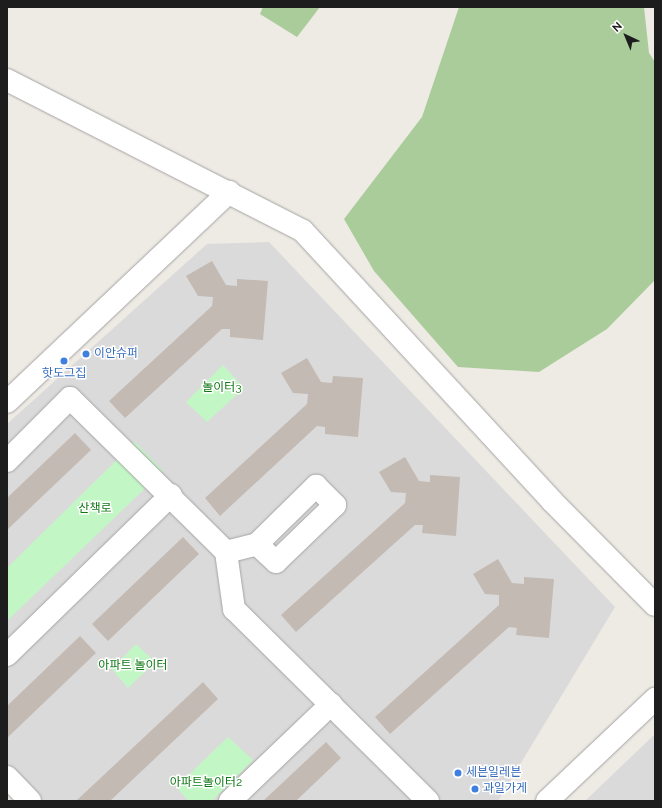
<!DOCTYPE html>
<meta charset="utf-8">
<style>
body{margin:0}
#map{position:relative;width:662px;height:808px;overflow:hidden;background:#eeeae4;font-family:Raleway,"Noto Sans KR",sans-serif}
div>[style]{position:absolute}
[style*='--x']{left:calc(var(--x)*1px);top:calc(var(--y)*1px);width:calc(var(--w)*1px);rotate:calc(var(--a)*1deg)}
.residential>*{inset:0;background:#dbdada}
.forest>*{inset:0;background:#aacc9a}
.park>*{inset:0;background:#c2f7c5}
.building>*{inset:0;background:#c3bab3}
.roads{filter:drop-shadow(0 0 1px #a4a4a4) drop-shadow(0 0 1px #a4a4a4)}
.minor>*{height:22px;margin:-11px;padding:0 11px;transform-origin:11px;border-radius:11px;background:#fff}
.dots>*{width:11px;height:11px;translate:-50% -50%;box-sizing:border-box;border:2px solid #fff;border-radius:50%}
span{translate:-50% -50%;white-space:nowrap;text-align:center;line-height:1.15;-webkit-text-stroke:3px #fff;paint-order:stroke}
.shop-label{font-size:12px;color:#366cbe}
.left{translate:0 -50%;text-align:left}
.park-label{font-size:12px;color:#107715}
.frame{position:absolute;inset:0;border:8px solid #1d1d1d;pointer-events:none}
.north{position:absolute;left:606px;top:16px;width:40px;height:40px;-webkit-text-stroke:3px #fff;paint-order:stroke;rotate:316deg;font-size:11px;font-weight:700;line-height:16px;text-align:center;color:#1d1d1d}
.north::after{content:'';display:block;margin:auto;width:14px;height:18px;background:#1d1d1d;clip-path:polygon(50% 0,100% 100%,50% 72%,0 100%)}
</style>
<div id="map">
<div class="residential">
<div style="clip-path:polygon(269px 242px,615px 607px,498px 801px,42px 801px,7px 764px,7px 424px,207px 244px)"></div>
<div style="clip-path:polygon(655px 734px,655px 801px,585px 801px)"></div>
</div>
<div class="forest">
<div style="clip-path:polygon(263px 7px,320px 7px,297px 37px,260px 14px)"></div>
<div style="clip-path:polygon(459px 7px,644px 7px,649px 53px,655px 62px,655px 280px,607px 329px,539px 372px,458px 367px,374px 271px,344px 219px,422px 117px)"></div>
</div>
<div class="park">
<div style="clip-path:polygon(223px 365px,244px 388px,207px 422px,186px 402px)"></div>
<div style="clip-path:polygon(135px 442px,163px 471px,7px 621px,7px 568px)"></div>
<div style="clip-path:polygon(136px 644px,155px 662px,128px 688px,112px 669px)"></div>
<div style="clip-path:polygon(228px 737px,253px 760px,212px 801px,189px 801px,176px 787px)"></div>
</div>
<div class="building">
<div style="clip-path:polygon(212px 261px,226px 285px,237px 286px,237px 279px,268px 281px,263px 340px,230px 337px,230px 329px,222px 329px,125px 418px,109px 401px,212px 306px,213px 297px,198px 296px,186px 276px)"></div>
<div style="clip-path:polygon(307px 358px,321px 382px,332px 383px,333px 376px,363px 378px,358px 437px,325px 434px,325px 427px,317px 426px,220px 516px,205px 498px,307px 404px,308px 394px,293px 393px,281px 373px)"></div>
<div style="clip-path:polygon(75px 433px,91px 450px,7px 530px,7px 498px)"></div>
<div style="clip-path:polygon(405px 457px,419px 481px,430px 482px,430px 475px,460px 477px,456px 536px,422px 533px,423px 525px,415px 525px,296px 632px,281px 615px,405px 503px,406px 493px,391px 492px,379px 472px)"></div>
<div style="clip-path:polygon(183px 537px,199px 554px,108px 641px,92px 624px)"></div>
<div style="clip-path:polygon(498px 559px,512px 583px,524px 584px,524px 577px,554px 579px,549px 638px,516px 635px,517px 628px,509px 627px,390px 734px,375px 717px,499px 605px,499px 595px,485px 594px,473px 574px)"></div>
<div style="clip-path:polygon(80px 636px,96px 653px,7px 738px,7px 706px)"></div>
<div style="clip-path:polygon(203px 682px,218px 699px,110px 801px,76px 801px)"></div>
<div style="clip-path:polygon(326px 742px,341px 758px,296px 801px,263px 801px)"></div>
</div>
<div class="roads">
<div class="minor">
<div style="--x:7;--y:80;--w:332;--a:27"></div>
<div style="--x:303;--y:231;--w:367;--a:47.3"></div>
<div style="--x:552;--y:501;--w:146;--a:45.3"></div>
<div style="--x:7;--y:402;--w:306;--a:-43.4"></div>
<div style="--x:7;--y:461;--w:89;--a:-45"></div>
<div style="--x:70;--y:398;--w:219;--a:44.6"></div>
<div style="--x:226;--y:552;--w:58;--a:82"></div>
<div style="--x:234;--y:609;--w:273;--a:44.7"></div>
<div style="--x:226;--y:552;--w:32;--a:-14"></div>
<div style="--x:257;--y:544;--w:83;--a:-44.5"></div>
<div style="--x:316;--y:486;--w:27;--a:45"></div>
<div style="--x:335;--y:505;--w:82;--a:136"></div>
<div style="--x:276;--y:562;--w:26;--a:-137"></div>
<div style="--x:7;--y:655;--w:229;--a:-44.3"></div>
<div style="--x:7;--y:777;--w:33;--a:46"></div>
<div style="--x:230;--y:801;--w:140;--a:-43.8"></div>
<div style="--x:547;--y:801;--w:149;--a:-43.4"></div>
</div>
</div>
<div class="dots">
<div style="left:86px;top:354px;background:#3f7fe0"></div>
<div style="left:64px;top:361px;background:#3f7fe0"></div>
<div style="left:458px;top:773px;background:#3f7fe0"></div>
<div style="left:475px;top:789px;background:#3f7fe0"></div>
</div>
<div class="shop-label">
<span class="left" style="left:94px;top:354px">이안슈퍼</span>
<span style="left:64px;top:374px">핫도그집</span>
<span class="left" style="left:466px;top:773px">세븐일레븐</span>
<span class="left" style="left:483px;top:789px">과일가게</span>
</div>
<div class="park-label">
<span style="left:222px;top:388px">놀이터3</span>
<span style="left:95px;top:509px">산책로</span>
<span style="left:133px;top:666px">아파트 놀이터</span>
<span style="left:206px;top:783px">아파트놀이터2</span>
</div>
<div class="frame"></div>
<div class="north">N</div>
</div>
